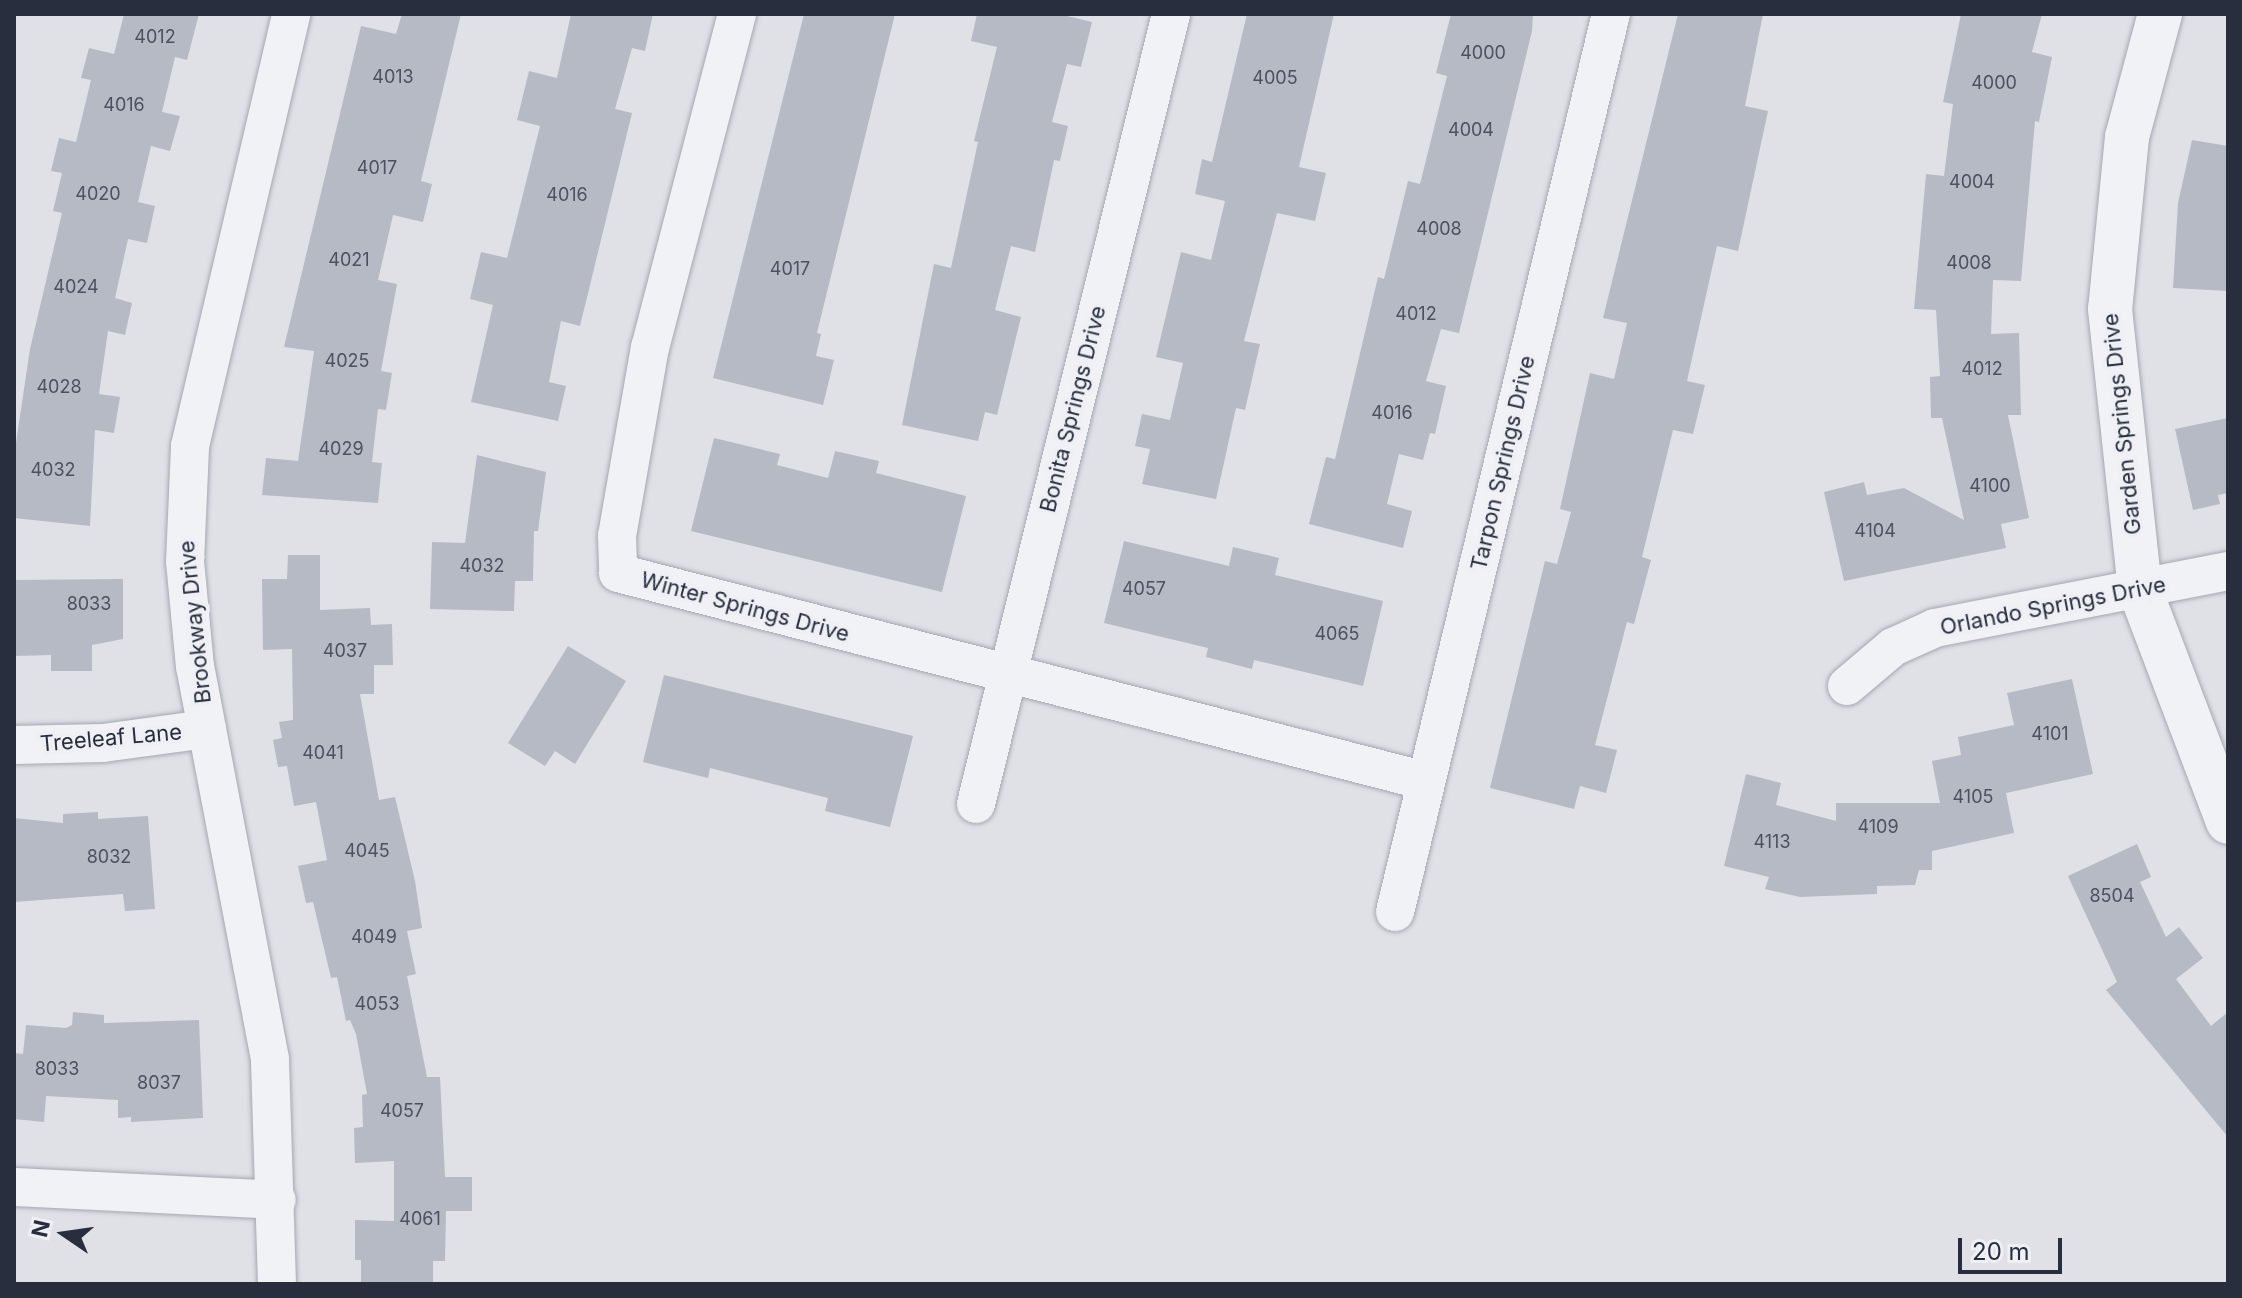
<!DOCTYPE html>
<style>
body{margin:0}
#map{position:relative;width:2242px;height:1298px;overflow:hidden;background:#dfe1e7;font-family:Inter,sans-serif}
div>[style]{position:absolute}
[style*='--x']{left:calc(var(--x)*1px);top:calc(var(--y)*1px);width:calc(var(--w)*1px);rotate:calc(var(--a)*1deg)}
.building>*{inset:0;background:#b6bac4}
.roads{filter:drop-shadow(0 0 2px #a4a8b1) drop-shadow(0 0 2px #a4a8b1)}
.minor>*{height:38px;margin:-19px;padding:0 19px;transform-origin:19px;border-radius:19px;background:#f1f2f6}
.tertiary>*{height:44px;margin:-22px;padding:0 22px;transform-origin:22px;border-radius:22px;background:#f1f2f6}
span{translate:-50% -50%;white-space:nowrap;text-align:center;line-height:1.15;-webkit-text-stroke:8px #eef0f5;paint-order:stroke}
.number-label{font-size:18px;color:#4c5160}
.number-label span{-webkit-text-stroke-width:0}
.street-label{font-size:22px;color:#282e3e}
.frame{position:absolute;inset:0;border:16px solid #282e3e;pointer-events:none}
.north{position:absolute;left:24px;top:1194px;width:80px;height:80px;-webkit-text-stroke:6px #eef0f5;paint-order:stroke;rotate:283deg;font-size:22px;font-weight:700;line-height:32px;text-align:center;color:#282e3e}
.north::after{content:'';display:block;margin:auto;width:28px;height:36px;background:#282e3e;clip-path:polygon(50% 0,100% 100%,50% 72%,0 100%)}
.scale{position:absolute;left:1958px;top:1238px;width:104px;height:36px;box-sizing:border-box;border:4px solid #282e3e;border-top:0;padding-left:10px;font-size:24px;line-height:28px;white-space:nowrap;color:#282e3e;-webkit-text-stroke:6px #eef0f5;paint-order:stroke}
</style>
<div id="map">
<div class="building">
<div style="clip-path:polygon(124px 14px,199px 14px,187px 60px,175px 57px,162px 112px,180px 116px,170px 151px,151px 146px,138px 202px,155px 206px,147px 243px,128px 239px,115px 298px,132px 303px,125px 335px,108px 331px,99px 394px,120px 397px,114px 433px,95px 430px,90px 526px,14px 518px,14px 456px,30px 349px,62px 213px,53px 211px,62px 173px,51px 171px,59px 138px,76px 142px,91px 80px,81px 78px,89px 48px,114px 54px)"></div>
<div style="clip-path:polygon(402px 14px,461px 14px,421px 181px,432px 184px,423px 222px,393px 215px,378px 280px,397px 284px,381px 371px,392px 373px,386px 410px,378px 409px,372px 462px,382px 463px,378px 503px,262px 495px,266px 458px,298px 461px,314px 351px,284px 347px,361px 26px,396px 34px)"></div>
<div style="clip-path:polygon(571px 14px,653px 14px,645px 51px,632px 48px,615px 109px,632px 113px,580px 326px,561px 321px,549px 382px,566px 386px,558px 421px,471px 402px,493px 305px,470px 299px,481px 252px,507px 258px,540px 126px,517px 120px,529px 71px,557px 78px)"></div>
<div style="clip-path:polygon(804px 14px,895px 14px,817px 333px,821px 334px,816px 356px,834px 360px,823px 405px,713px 378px)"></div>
<div style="clip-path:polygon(977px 14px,1059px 14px,1092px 22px,1081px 67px,1067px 64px,1052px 122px,1068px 126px,1060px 161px,1054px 160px,1035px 252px,1011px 246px,995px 310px,1021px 317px,997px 415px,985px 412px,978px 441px,902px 425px,934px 264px,951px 268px,978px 142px,974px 141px,997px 47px,971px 41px)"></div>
<div style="clip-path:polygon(1247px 14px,1334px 14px,1299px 167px,1326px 173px,1315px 221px,1277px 213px,1244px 341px,1260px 344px,1245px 410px,1236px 408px,1216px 499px,1142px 484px,1150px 449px,1135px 446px,1142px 414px,1170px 420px,1183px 363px,1156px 357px,1181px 252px,1211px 260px,1225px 201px,1195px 194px,1202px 159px,1212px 162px)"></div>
<div style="clip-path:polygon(1451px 14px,1533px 14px,1532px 31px,1459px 333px,1441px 329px,1426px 381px,1446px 386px,1435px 434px,1430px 433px,1423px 460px,1399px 454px,1387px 504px,1412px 511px,1403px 548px,1309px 524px,1326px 457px,1335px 459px,1378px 277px,1384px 279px,1408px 181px,1420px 184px,1447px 76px,1436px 73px)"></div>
<div style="clip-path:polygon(1678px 14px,1763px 14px,1745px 106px,1768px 111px,1738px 251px,1717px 246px,1687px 381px,1705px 385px,1693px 434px,1673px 430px,1642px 557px,1651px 560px,1634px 624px,1627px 622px,1595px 745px,1617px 750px,1606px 793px,1580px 786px,1574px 809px,1490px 788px,1545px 561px,1557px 564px,1571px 512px,1560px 509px,1590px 373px,1614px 379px,1627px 323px,1603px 318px)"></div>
<div style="clip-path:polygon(1961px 14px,2042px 14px,2032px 52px,2052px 57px,2039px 122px,2035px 121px,2021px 281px,1993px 280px,1991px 334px,2019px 333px,2021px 415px,2008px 415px,2029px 518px,2001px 524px,2006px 548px,1844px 581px,1824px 492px,1864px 482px,1867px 495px,1904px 488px,1964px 520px,1942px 418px,1931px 418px,1930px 377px,1940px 376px,1936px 310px,1914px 309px,1926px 174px,1944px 176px,1953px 104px,1943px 102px)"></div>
<div style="clip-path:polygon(2192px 140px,2228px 146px,2228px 291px,2173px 288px,2178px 203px)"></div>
<div style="clip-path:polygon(2228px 418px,2228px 493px,2218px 495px,2220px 504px,2193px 510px,2175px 429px)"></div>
<div style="clip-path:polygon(714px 438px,780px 454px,777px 465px,828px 478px,835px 451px,879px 461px,876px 473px,966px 496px,942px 592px,691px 531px)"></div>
<div style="clip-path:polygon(477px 455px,546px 472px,538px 531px,534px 531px,533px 581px,515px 581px,514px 611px,430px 609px,432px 542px,465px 543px)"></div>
<div style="clip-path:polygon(1124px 541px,1229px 566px,1233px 547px,1279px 558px,1275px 575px,1383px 601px,1363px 686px,1254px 660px,1252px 669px,1206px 657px,1208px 648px,1104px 623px)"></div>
<div style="clip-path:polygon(288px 555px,320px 555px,320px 610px,370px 608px,371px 625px,392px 624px,393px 665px,374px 665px,374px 694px,360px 694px,379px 800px,395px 797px,415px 881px,422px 928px,407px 931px,416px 974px,407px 976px,427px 1077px,440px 1077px,445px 1177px,472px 1177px,472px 1211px,446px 1211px,445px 1261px,433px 1261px,433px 1284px,361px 1284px,361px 1260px,355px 1260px,355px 1220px,394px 1221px,394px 1161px,355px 1163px,354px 1128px,363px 1127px,362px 1095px,367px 1094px,356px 1034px,350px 1020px,346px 1021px,337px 977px,331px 978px,313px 902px,306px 903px,298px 866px,327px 860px,316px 802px,294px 806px,287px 766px,278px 767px,273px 740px,282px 738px,279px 722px,293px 720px,292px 649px,263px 650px,262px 579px,287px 579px)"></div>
<div style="clip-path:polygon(123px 579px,123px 639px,92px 645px,92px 671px,51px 671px,51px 655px,14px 656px,14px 580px)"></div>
<div style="clip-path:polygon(568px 646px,626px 681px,575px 764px,555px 751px,545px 766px,508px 743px)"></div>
<div style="clip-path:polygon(664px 675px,913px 736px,890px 827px,825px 811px,828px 798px,710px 768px,708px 778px,643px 762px)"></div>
<div style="clip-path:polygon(2072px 679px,2093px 774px,2006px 793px,2014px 833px,1932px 851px,1932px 870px,1919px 870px,1915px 885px,1877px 886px,1877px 894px,1800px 897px,1765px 889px,1769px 877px,1724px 866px,1746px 774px,1781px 783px,1776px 805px,1836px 821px,1836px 803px,1940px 803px,1932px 761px,1961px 755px,1958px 737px,2014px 725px,2007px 693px)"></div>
<div style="clip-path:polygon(98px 812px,98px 819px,148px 816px,155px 909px,125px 911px,123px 894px,14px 902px,14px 818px,63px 823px,63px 814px)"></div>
<div style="clip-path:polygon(2137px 844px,2151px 877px,2140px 882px,2166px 937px,2179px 927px,2203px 958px,2176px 979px,2211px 1026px,2228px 1012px,2228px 1137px,2106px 990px,2117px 982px,2068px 876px)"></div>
<div style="clip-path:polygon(73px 1012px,104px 1015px,104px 1023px,199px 1020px,203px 1118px,131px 1122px,131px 1117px,118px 1118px,118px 1100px,46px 1096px,44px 1122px,14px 1119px,14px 1053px,23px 1054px,26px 1025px,66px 1028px,72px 1025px)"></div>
</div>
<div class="roads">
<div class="minor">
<div style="--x:737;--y:14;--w:344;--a:104.6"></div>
<div style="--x:650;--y:347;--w:192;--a:99.9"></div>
<div style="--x:617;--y:536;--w:37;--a:88"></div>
<div style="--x:618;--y:573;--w:834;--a:14.44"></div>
<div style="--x:1847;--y:686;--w:60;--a:-40.3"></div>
<div style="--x:1893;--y:647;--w:46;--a:-24.3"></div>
<div style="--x:1935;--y:628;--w:298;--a:-11"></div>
<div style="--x:14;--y:745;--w:89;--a:-1.3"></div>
<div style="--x:103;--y:743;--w:105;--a:-7.7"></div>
<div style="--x:976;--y:804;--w:814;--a:-76.13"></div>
<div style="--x:1395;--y:912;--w:924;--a:-76.48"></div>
<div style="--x:14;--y:1187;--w:263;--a:2.8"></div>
<div style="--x:277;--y:1284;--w:225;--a:-91.8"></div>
<div style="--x:270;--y:1059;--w:399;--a:-100.8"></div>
<div style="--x:195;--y:667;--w:105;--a:-95.4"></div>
<div style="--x:185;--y:562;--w:116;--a:-87.5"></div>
<div style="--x:190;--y:446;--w:444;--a:-76.8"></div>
</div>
<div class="tertiary">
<div style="--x:2160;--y:14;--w:127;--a:105"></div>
<div style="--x:2127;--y:137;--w:173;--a:95.6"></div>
<div style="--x:2110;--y:309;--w:283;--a:83.9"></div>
<div style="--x:2140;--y:590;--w:248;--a:69.2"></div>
</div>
</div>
<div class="number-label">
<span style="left:155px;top:37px">4012</span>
<span style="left:1483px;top:53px">4000</span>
<span style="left:393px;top:77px">4013</span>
<span style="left:1275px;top:78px">4005</span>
<span style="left:1994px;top:83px">4000</span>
<span style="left:124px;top:105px">4016</span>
<span style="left:1471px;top:130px">4004</span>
<span style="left:377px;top:168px">4017</span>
<span style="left:1972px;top:182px">4004</span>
<span style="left:98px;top:194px">4020</span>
<span style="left:567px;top:195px">4016</span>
<span style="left:1439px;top:229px">4008</span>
<span style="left:349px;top:260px">4021</span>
<span style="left:1969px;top:263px">4008</span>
<span style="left:790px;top:269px">4017</span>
<span style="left:76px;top:287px">4024</span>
<span style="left:1416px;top:314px">4012</span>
<span style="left:347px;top:361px">4025</span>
<span style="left:1982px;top:369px">4012</span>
<span style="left:59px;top:387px">4028</span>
<span style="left:1392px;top:413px">4016</span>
<span style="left:341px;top:449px">4029</span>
<span style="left:53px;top:470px">4032</span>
<span style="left:1990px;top:486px">4100</span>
<span style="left:1875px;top:531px">4104</span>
<span style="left:482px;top:566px">4032</span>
<span style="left:1144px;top:589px">4057</span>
<span style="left:89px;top:604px">8033</span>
<span style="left:1337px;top:634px">4065</span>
<span style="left:345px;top:651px">4037</span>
<span style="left:2050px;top:734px">4101</span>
<span style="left:323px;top:753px">4041</span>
<span style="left:1973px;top:797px">4105</span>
<span style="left:1878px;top:827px">4109</span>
<span style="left:1772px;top:842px">4113</span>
<span style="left:367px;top:851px">4045</span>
<span style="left:109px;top:857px">8032</span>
<span style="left:2112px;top:896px">8504</span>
<span style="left:374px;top:937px">4049</span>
<span style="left:377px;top:1004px">4053</span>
<span style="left:57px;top:1069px">8033</span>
<span style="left:159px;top:1083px">8037</span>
<span style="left:402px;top:1111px">4057</span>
<span style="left:420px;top:1219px">4061</span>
</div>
<div class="street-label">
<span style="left:1073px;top:409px;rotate:-76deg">Bonita Springs Drive</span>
<span style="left:2122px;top:424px;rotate:-96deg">Garden Springs Drive</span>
<span style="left:1503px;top:463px;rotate:-77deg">Tarpon Springs Drive</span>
<span style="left:2053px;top:606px;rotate:-11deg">Orlando Springs Drive</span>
<span style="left:745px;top:607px;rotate:15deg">Winter Springs Drive</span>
<span style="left:195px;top:622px;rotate:-96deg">Brookway Drive</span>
<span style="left:111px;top:738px;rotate:-5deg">Treeleaf Lane</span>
</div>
<div class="frame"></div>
<div class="north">N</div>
<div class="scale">20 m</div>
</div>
